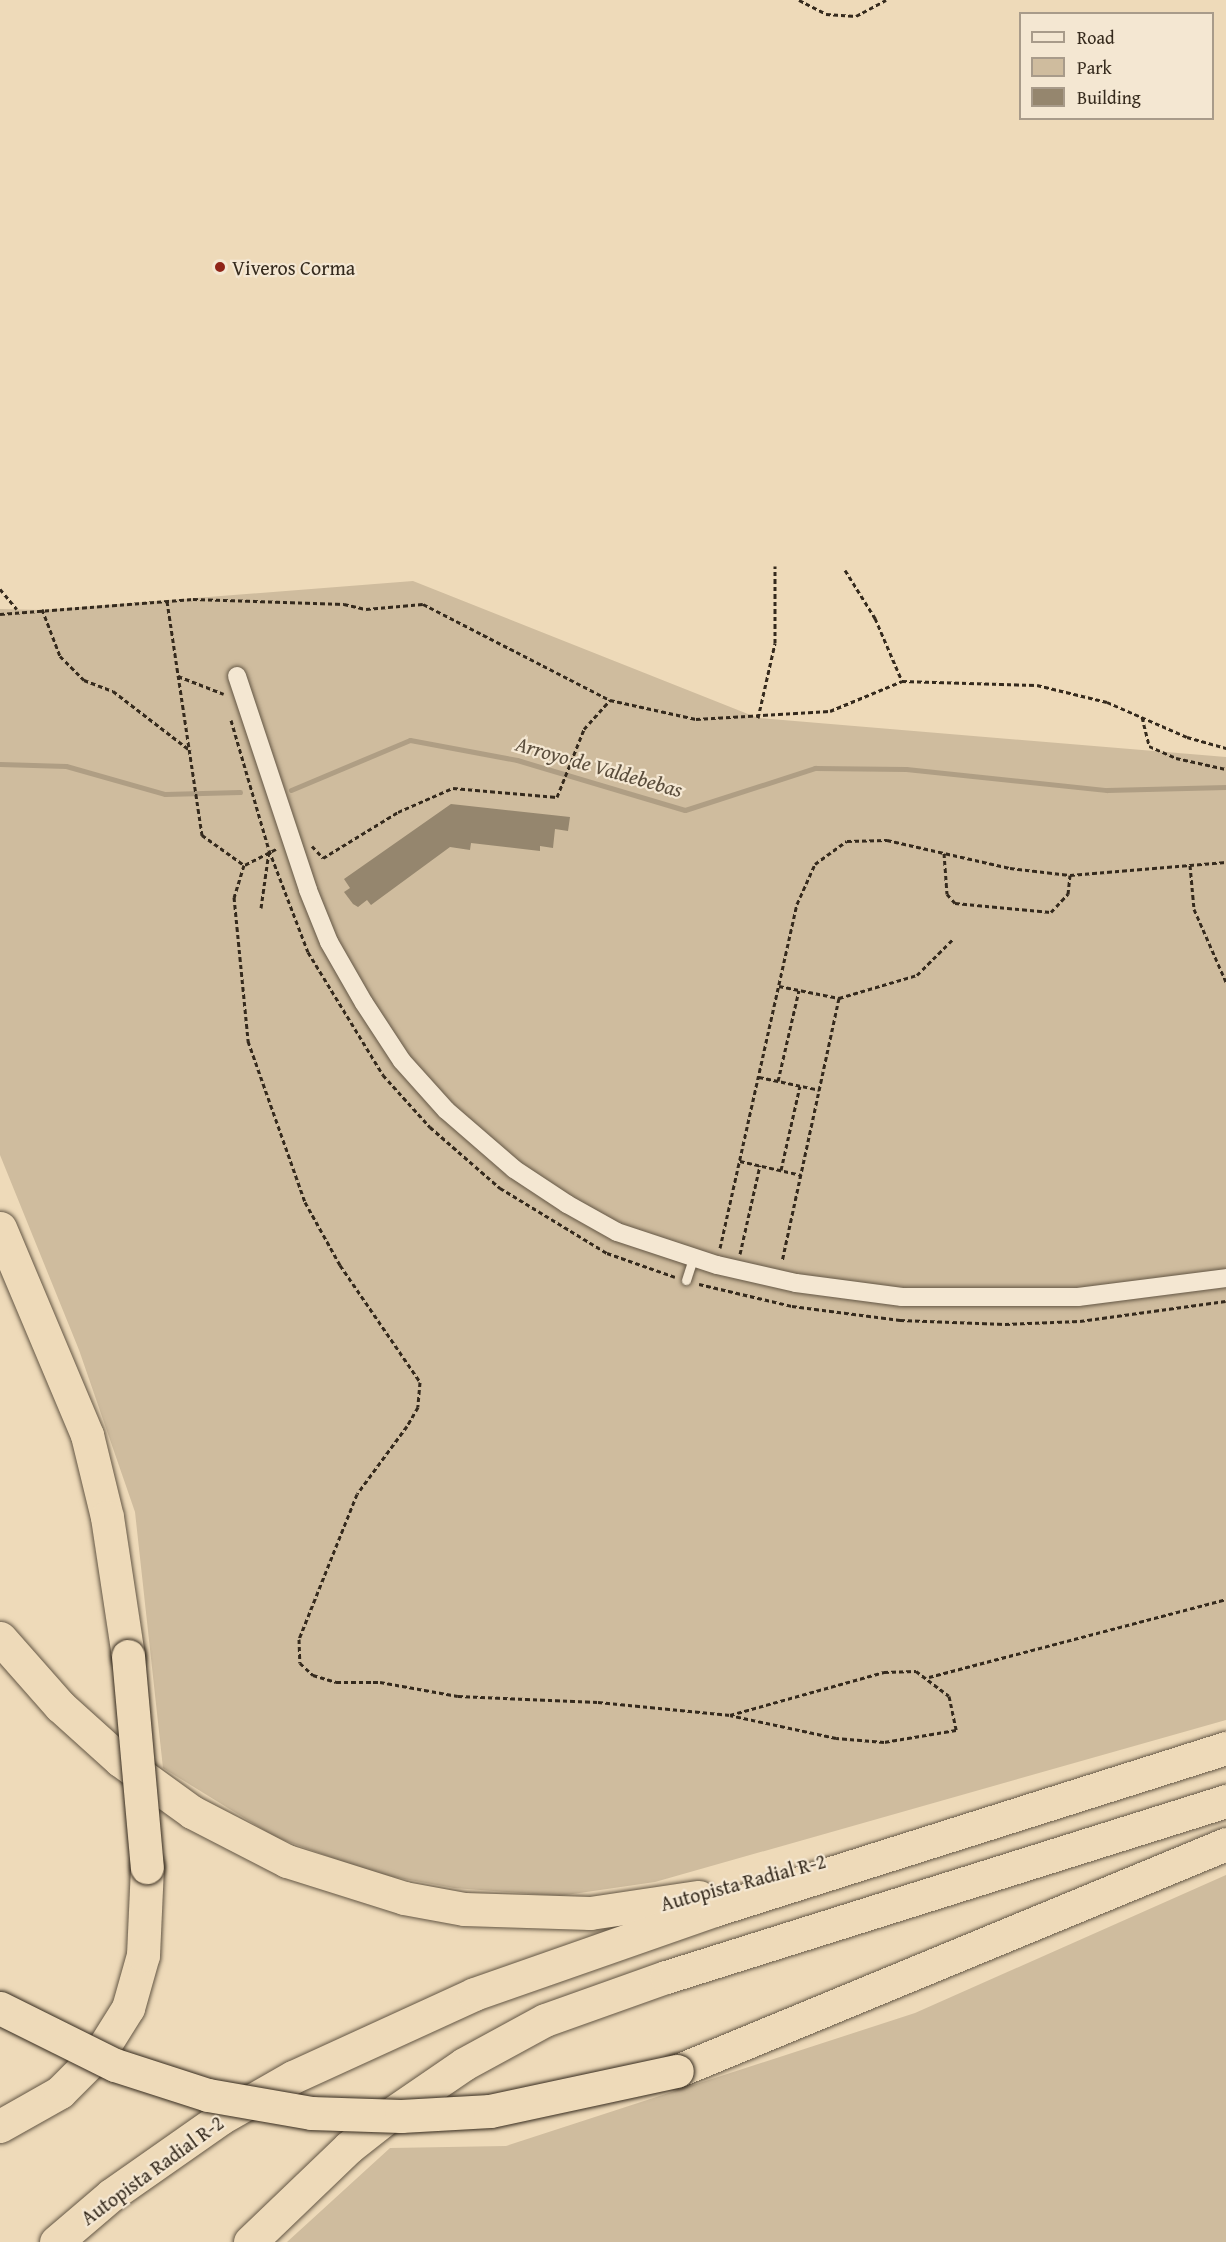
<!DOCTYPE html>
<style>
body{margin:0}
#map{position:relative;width:1226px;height:2242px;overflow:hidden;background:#eedab9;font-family:"Gentium Book Plus",serif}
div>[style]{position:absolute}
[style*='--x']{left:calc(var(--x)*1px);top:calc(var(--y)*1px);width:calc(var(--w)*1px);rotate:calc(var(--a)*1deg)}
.green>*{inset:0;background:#cfbc9e}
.stream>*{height:5px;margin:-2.5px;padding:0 2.5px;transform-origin:2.5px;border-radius:2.5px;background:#af9e84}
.building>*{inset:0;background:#95866e}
.path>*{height:3px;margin-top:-1.5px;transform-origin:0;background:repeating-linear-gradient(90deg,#352a1d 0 4.5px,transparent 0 7.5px)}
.roads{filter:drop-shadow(0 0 2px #635644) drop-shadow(0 0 2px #635644)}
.service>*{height:9px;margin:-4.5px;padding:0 4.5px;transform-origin:4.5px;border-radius:4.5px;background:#f4e7d2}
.minor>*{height:18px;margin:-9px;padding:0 9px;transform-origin:9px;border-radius:9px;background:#f4e7d2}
.motorway>*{height:33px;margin:-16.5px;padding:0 16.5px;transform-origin:16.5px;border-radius:16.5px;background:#eedab9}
.bridges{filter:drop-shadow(0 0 2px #352a1d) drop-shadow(0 0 2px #352a1d)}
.motorway-bridge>*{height:33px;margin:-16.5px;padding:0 16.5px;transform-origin:16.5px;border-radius:16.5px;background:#eedab9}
.dots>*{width:16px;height:16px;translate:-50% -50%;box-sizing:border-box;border:3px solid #f4e7d2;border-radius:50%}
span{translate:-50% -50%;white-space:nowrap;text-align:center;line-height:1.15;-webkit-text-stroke:4.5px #f4e7d2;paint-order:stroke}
.poi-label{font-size:20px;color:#352a1d}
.left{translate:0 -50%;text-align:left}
.street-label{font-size:20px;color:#352a1d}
.water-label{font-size:21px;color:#5a4d3c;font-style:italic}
.legend{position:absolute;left:1019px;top:12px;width:195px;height:108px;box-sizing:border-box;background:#f4e7d2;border:2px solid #a89b8a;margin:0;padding:8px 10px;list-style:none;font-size:18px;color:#352a1d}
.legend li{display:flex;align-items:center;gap:12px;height:30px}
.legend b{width:30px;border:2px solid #a89b8a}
</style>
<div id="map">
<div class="green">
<div style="clip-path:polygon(413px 581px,758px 718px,1226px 757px,1226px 1720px,655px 1882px,559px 1896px,454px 1888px,377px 1874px,275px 1837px,163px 1768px,135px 1512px,79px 1350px,0 1155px,0 609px,42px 610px)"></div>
<div style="clip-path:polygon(1226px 1875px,1226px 2242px,287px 2242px,390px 2148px,506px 2146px,915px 2013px)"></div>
</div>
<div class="stream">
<div style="--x:0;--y:764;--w:66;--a:1.7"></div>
<div style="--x:66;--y:766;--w:103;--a:15.8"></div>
<div style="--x:165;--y:794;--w:75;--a:-1.5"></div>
<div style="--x:291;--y:790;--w:129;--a:-22.8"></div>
<div style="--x:410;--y:740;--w:109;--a:10.6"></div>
<div style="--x:517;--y:760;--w:175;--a:16.6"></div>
<div style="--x:685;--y:810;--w:137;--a:-17.9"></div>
<div style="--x:815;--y:768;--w:91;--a:0.6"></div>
<div style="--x:906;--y:769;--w:202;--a:6"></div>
<div style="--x:1107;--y:790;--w:119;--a:-1.4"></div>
</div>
<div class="building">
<div style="clip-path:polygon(451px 804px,570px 817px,568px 831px,555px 829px,553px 848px,540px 846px,540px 851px,471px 843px,470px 850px,450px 847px,371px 905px,367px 900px,358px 907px,353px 904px,344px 892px,350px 888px,344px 879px)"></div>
</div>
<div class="path">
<div style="--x:799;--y:0;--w:30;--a:27"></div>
<div style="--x:826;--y:14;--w:30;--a:4"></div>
<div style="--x:856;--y:16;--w:34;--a:-28"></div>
<div style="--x:845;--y:570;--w:57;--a:58"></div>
<div style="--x:875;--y:618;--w:69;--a:66.8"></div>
<div style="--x:0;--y:589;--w:26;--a:50"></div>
<div style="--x:167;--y:601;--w:237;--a:81.5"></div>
<div style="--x:202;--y:835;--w:52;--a:35.5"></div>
<div style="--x:42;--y:609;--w:50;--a:69"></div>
<div style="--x:60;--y:656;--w:34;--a:45"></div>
<div style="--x:84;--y:680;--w:31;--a:21"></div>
<div style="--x:113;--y:691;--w:98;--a:37.6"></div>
<div style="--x:0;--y:614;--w:194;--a:-4.4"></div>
<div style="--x:193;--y:599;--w:151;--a:1.9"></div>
<div style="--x:344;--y:604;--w:23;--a:13"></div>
<div style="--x:366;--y:609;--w:57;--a:-5"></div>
<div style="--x:423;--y:604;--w:210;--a:27.2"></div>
<div style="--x:610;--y:700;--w:88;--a:12.5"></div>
<div style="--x:696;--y:719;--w:134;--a:-3.4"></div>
<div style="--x:830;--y:711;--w:78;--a:-22.6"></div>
<div style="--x:902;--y:681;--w:135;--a:1.7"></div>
<div style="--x:1037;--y:685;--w:72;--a:13.7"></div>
<div style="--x:1107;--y:702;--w:87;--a:23.6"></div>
<div style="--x:1187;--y:737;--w:41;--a:15.8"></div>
<div style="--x:178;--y:676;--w:49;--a:21.4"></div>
<div style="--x:1142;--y:717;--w:30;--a:76"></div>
<div style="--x:1149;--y:746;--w:30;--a:24"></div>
<div style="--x:1176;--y:758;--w:51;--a:12.4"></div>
<div style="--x:758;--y:718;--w:77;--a:-77.2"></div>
<div style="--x:775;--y:643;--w:77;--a:-90"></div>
<div style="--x:231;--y:720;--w:135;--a:73.7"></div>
<div style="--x:269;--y:850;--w:109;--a:69.1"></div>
<div style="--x:308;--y:952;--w:144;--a:58.6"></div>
<div style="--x:383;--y:1075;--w:70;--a:47.9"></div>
<div style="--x:430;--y:1127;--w:93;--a:41.1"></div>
<div style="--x:500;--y:1188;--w:125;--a:31.3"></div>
<div style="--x:607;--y:1253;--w:72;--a:19.4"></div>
<div style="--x:312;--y:846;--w:16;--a:47"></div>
<div style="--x:323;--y:858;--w:88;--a:-31.5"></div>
<div style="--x:398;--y:812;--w:60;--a:-23.6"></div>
<div style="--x:453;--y:788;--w:104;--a:4.9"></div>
<div style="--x:557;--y:797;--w:73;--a:-68.3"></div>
<div style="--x:584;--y:729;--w:39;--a:-48"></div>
<div style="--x:276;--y:849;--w:36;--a:153"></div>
<div style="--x:244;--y:865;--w:34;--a:107"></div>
<div style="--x:234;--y:897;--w:145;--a:84.4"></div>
<div style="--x:248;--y:1041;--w:171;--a:70.5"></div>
<div style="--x:305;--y:1202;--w:72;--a:60.9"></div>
<div style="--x:340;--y:1265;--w:142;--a:55.6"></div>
<div style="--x:420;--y:1382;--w:25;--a:95"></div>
<div style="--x:418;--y:1407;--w:22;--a:120"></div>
<div style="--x:407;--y:1426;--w:84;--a:126.3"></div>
<div style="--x:357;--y:1494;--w:156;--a:111.8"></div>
<div style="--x:299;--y:1639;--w:24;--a:88"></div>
<div style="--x:300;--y:1663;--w:18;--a:43"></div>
<div style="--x:313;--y:1675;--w:24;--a:17"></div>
<div style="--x:336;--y:1682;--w:44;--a:0"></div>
<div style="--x:380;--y:1682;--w:79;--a:10.2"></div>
<div style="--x:458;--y:1696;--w:140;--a:2.5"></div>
<div style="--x:598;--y:1702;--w:133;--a:5.6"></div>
<div style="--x:730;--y:1715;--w:160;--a:-15.6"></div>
<div style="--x:884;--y:1672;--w:32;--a:-2"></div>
<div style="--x:916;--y:1671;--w:41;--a:37.1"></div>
<div style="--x:949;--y:1696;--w:35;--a:78"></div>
<div style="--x:956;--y:1730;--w:73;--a:170.5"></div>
<div style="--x:884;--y:1742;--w:48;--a:-175.2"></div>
<div style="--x:836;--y:1738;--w:108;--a:-167.8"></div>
<div style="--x:944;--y:853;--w:41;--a:85.8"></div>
<div style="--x:947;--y:894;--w:12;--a:48"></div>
<div style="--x:955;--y:903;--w:96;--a:5.4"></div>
<div style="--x:1051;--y:912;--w:25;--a:-47"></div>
<div style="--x:1068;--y:894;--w:19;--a:-84"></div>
<div style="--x:1190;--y:865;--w:44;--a:84.8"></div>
<div style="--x:1194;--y:909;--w:80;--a:66.3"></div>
<div style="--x:261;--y:908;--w:58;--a:-82"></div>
<div style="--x:779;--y:986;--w:61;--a:11.3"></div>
<div style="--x:839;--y:998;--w:269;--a:102.2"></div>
<div style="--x:839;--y:998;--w:81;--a:-16.4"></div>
<div style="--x:917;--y:975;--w:51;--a:-45"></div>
<div style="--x:759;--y:1077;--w:62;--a:12"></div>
<div style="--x:778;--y:1081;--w:93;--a:-77"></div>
<div style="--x:740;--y:1161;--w:63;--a:12.9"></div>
<div style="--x:781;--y:1170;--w:86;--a:-77.3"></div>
<div style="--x:720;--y:1248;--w:353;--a:-77.4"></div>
<div style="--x:797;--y:904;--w:44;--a:-65.8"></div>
<div style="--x:815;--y:864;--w:39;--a:-36"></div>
<div style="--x:847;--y:841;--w:40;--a:-1.4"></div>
<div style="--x:887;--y:840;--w:126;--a:12.8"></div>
<div style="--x:1010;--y:868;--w:60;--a:6.7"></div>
<div style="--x:1070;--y:875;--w:157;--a:-4.8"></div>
<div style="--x:740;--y:1254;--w:91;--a:-77.3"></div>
<div style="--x:699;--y:1284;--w:96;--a:13.3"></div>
<div style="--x:792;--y:1306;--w:109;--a:7.4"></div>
<div style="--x:900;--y:1320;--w:105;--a:2.2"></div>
<div style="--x:1005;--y:1324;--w:75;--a:-2.3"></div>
<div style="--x:1080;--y:1321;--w:147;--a:-7.8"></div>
<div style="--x:929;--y:1677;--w:307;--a:-14.7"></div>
</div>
<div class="roads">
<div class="service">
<div style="--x:686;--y:1280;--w:23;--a:-72"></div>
</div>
<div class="minor">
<div style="--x:237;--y:676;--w:225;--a:71.6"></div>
<div style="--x:308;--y:890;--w:56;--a:68"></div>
<div style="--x:329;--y:942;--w:70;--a:60.2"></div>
<div style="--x:364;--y:1003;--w:69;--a:56.8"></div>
<div style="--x:402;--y:1061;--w:66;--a:48.1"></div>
<div style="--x:446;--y:1110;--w:90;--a:40.9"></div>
<div style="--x:514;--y:1169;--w:64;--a:33.4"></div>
<div style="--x:567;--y:1204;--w:57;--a:29.2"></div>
<div style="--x:617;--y:1232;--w:105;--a:18.3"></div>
<div style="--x:717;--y:1265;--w:81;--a:12.8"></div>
<div style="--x:796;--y:1283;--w:107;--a:7.5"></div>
<div style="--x:902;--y:1297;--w:176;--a:0"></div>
<div style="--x:1078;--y:1297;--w:149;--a:-7.3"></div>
</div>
<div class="motorway">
<div style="--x:0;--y:1228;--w:225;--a:67.2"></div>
<div style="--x:87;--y:1435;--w:84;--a:76.3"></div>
<div style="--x:107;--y:1517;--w:141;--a:81.4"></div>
<div style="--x:0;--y:1638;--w:91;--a:48.6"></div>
<div style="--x:60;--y:1706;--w:81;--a:42"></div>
<div style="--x:120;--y:1760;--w:89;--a:35.8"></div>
<div style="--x:192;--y:1812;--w:107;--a:27.3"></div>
<div style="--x:287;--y:1861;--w:123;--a:17.5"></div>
<div style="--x:404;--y:1898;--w:61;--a:10.4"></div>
<div style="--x:464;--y:1909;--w:126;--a:1.8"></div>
<div style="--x:590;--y:1913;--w:110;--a:-8.4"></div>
<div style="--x:677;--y:2071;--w:594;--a:-22.46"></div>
<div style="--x:0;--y:2126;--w:69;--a:-29.5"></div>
<div style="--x:60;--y:2092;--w:58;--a:-45"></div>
<div style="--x:101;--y:2051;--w:51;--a:-57.9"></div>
<div style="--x:128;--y:2008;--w:55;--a:-74.2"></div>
<div style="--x:143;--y:1955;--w:88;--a:-87.4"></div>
<div style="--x:56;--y:2242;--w:72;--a:-40.5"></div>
<div style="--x:111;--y:2195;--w:134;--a:-35"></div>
<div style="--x:221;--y:2118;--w:83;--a:-29.7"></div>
<div style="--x:293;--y:2077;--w:199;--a:-24.6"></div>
<div style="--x:474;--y:1994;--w:254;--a:-19.3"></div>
<div style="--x:714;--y:1910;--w:537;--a:-17.56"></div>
<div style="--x:250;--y:2242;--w:137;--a:-43.8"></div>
<div style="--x:349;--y:2147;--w:53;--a:-38.2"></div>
<div style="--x:391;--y:2114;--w:88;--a:-34.4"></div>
<div style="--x:464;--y:2064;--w:92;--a:-28.5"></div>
<div style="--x:545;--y:2020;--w:128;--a:-19.6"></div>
<div style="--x:666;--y:1977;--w:587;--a:-17.45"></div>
</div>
</div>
<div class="bridges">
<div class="motorway-bridge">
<div style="--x:128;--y:1656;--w:212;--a:84.9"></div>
<div style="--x:0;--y:2008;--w:128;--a:26.4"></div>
<div style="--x:115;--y:2065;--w:98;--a:17.9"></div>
<div style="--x:208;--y:2095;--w:105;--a:9.9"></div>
<div style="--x:311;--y:2113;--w:90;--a:1.9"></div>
<div style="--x:401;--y:2116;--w:89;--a:-3.2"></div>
<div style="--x:490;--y:2111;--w:191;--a:-12.1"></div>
</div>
</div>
<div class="dots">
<div style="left:220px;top:267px;background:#8f2418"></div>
</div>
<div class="poi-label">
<span class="left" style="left:232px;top:267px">Viveros Corma</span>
</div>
<div class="street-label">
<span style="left:743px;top:1882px;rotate:-15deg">Autopista Radial R-2</span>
<span style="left:152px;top:2170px;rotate:-36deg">Autopista Radial R-2</span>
</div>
<div class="water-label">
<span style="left:599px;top:767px;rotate:16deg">Arroyo de Valdebebas</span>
</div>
<ul class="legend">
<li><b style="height:8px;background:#f4e7d2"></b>Road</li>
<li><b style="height:16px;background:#cfbc9e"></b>Park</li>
<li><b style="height:16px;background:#95866e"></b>Building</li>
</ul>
</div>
